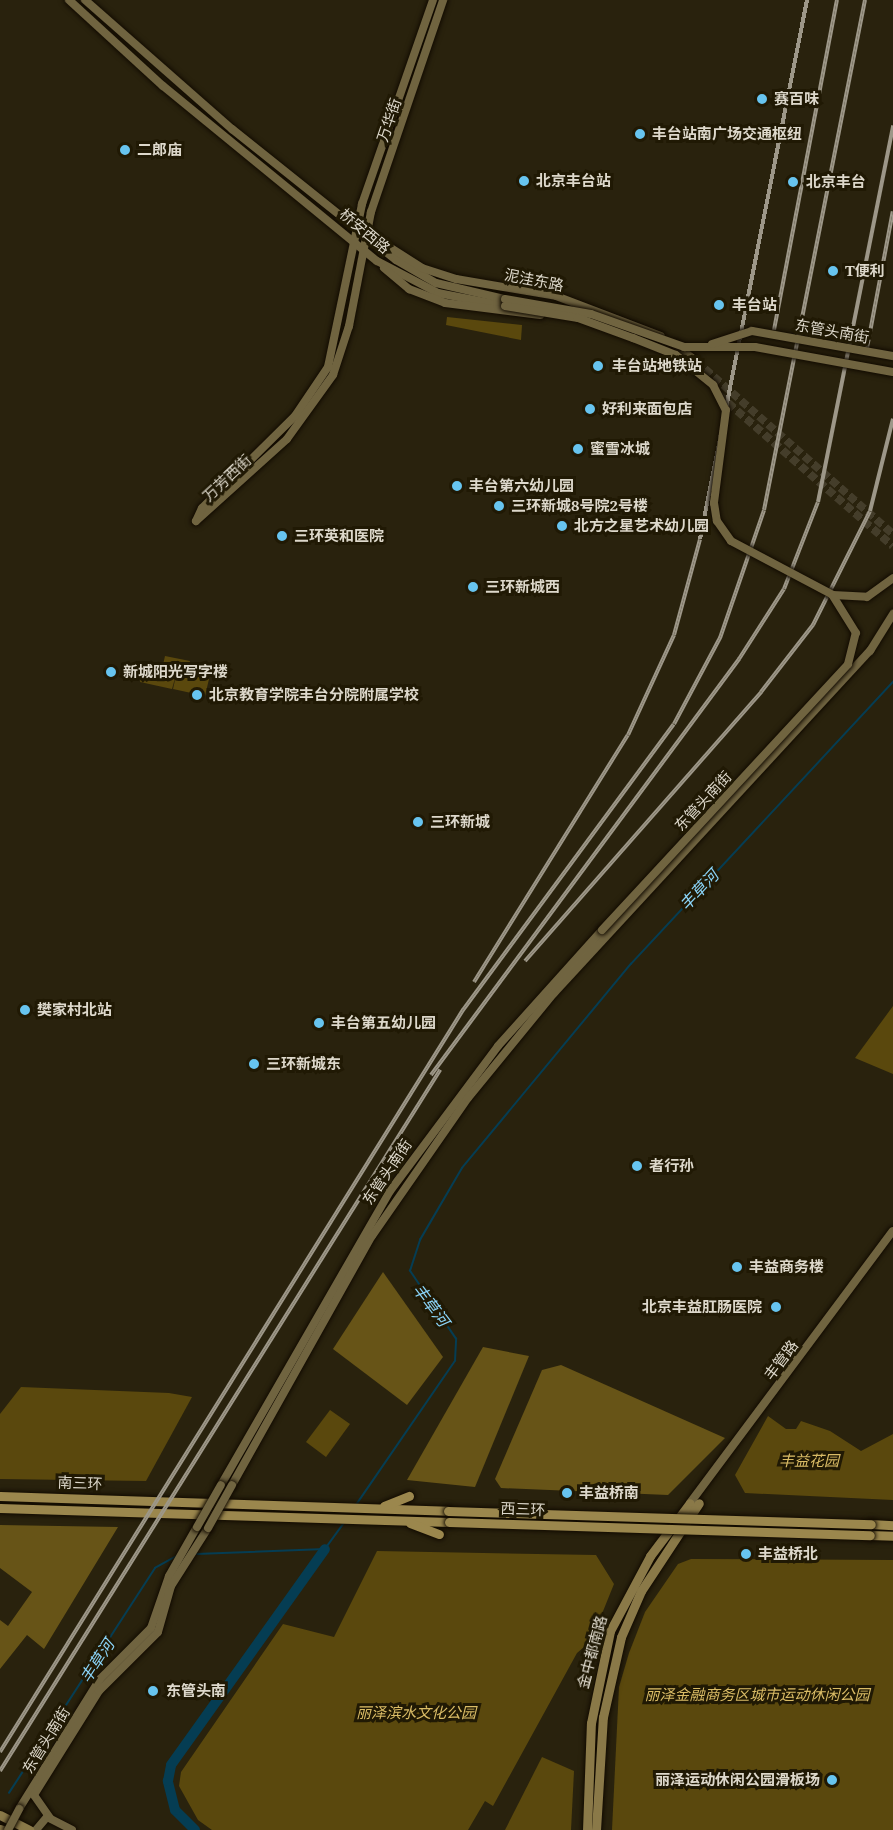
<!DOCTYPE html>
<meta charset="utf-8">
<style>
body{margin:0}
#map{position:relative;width:893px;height:1830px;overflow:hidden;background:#29220d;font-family:"Noto Serif","Noto Sans SC",serif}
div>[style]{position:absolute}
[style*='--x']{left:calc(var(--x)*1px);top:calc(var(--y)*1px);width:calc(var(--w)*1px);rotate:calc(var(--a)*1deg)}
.green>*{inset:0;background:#5a480d}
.forest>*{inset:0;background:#675417}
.stream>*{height:1.5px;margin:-0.75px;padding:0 0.75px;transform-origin:0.75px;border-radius:0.75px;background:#053d53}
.river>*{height:10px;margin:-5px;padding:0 5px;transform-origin:5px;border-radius:5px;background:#053d53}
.secondary-tunnel>*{height:8px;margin-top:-4px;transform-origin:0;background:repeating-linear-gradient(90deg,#443d2a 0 8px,transparent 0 12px)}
.roads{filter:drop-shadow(0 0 2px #120b00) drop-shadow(0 0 2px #120b00)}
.secondary>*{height:8px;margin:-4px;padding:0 4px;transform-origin:4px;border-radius:4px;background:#706440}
.primary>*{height:9px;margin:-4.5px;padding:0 4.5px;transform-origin:4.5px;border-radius:4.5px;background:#8a7948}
.trunk>*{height:9px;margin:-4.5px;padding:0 4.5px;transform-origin:4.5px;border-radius:4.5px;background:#9b874d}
.rail>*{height:4px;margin-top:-2px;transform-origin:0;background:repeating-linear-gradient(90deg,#201904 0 4.5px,#9d9788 0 9px);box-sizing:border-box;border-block:2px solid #9d9788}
.bridges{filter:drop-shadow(0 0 2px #120b00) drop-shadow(0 0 2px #120b00)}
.secondary-bridge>*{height:8px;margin:-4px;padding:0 4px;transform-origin:4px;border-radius:4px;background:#706440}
.trunk-bridge>*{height:9px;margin:-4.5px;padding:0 4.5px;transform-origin:4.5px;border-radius:4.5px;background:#9b874d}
.dots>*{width:16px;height:16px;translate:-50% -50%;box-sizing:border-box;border:3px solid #201904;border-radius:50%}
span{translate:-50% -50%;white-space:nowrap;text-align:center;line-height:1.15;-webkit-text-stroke:6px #201904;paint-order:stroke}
.poi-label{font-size:15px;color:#ddd8cb;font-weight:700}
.left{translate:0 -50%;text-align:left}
.right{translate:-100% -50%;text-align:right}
.street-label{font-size:15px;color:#ddd8cb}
.park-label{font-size:15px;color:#dabc66;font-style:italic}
.water-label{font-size:16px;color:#8bd5f9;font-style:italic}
</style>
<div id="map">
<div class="green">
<div style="clip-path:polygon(447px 317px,522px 325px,521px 340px,446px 325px)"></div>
<div style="clip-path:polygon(165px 656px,190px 661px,187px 674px,209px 679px,205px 696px,173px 689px,177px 671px,172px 689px,140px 682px,144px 664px,162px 669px)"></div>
<div style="clip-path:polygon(893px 1006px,893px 1074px,855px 1058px)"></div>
<div style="clip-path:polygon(21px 1387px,169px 1393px,192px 1397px,146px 1481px,0 1479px,0 1414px)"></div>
<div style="clip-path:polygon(330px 1410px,350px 1424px,326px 1457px,306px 1442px)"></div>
<div style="clip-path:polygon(768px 1416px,786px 1429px,796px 1429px,801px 1421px,830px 1431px,861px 1451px,893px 1434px,893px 1500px,745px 1493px,735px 1475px)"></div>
<div style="clip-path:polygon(377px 1551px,596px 1555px,614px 1584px,591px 1641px,577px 1653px,493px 1806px,485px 1801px,468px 1830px,212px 1830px,198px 1820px,179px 1786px,181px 1772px,283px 1624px,334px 1637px)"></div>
<div style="clip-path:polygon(691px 1559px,893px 1560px,893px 1830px,612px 1830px,619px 1687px,629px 1653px,645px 1612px,678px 1564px)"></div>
<div style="clip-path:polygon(542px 1757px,574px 1771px,571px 1830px,505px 1830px)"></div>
</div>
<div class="forest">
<div style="clip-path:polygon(383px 1272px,443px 1357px,407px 1405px,333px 1349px)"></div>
<div style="clip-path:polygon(483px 1347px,529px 1356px,475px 1487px,407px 1480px)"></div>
<div style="clip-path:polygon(561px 1365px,725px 1438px,668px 1495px,501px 1488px,495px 1479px,542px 1370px)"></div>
<div style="clip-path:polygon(0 1525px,118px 1527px,44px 1649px,27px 1635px,0 1669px,0 1620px,8px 1626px,32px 1592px,0 1568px)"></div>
</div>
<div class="stream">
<div style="--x:356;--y:1505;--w:175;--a:-55.5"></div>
<div style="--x:455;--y:1361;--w:22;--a:-87"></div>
<div style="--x:456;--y:1339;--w:82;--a:-124.1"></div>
<div style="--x:410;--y:1271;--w:33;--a:-72"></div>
<div style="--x:420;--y:1240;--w:83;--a:-59.7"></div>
<div style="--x:462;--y:1168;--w:265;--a:-50.4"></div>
<div style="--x:631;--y:964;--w:385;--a:-47.1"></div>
<div style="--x:196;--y:1554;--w:129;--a:-2.2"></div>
<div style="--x:325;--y:1549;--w:31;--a:-54"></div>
<div style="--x:9;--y:1793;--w:268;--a:-57"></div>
<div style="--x:155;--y:1568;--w:25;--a:-29"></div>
</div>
<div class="river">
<div style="--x:195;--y:1830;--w:28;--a:-135"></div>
<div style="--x:175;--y:1810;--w:30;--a:-104"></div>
<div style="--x:168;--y:1781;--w:16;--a:-79"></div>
<div style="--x:171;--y:1765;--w:265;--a:-54.5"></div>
</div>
<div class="secondary-tunnel">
<div style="--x:696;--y:361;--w:262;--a:41.3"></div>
<div style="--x:719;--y:395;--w:230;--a:41"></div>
</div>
<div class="roads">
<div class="secondary">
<div style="--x:69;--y:0;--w:127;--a:42.5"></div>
<div style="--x:163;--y:86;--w:276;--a:39.3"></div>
<div style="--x:377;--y:261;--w:69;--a:27.7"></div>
<div style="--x:438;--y:293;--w:68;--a:11"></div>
<div style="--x:85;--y:0;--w:196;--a:41.3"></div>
<div style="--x:232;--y:129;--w:210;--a:38.6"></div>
<div style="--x:396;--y:260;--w:46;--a:29.9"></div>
<div style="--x:436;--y:283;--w:71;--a:13.1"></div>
<div style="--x:366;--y:232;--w:67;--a:32.7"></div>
<div style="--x:422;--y:268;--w:36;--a:18"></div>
<div style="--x:456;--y:279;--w:101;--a:9.6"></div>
<div style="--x:556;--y:296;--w:112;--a:20.9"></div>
<div style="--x:384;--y:268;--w:33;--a:40"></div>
<div style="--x:409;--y:289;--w:39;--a:21"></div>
<div style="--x:445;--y:303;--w:96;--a:7.2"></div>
<div style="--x:675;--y:345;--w:26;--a:37"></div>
<div style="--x:196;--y:521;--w:122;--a:-42"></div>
<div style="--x:287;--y:439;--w:79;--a:-54.3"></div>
<div style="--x:333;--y:375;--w:52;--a:-71.9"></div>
<div style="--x:349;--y:326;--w:116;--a:-79.1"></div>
<div style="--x:371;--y:212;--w:224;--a:-71.2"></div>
<div style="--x:196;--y:521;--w:14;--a:-65"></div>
<div style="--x:202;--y:508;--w:131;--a:-44.7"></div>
<div style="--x:295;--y:416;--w:59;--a:-56"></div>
<div style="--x:328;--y:367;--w:167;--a:-78.2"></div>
<div style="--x:362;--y:204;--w:216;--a:-70.8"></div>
<div style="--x:221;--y:1485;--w:339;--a:-60.1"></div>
<div style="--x:390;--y:1191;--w:181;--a:-53.3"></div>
<div style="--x:498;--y:1046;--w:156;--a:-48.1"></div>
<div style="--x:232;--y:1485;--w:286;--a:-60.7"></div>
<div style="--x:372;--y:1236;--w:168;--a:-55.2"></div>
<div style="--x:468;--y:1098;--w:136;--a:-50.7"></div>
<div style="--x:554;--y:993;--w:466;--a:-47.3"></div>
<div style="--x:870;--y:651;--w:44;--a:-58.1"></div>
<div style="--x:690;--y:1503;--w:339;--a:-53.3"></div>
<div style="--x:19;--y:1809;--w:153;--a:-58.1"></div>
<div style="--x:100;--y:1679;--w:72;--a:-45"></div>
<div style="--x:151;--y:1628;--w:55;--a:-70.9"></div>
<div style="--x:169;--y:1576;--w:56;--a:-60.3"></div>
<div style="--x:50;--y:1818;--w:28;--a:-125"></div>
<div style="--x:34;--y:1795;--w:123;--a:-58"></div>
<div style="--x:99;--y:1691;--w:83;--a:-45"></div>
<div style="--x:158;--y:1632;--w:48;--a:-74.2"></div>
<div style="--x:171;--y:1586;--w:69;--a:-57.5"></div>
<div style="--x:36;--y:1830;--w:17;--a:-50"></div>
<div style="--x:47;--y:1817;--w:28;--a:27"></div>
</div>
<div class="primary">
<div style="--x:0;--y:1815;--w:33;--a:27"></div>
<div style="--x:0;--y:1829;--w:3;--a:18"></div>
<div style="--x:587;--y:1830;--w:107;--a:-87.9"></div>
<div style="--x:591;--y:1723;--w:94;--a:-78.3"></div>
<div style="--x:610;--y:1631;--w:85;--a:-61.9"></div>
<div style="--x:650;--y:1556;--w:66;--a:-53"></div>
<div style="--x:596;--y:1830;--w:113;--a:-86.5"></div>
<div style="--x:603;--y:1717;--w:82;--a:-77.3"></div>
<div style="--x:621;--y:1637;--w:50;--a:-66.5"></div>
<div style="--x:641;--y:1591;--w:105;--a:-56.6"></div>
</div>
<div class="trunk">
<div style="--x:0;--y:1496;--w:448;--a:1.9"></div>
<div style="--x:384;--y:1506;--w:27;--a:-22"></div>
<div style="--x:0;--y:1508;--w:449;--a:1.8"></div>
<div style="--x:410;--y:1523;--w:31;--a:21"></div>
<div style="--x:871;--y:1524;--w:22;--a:3"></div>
<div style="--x:870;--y:1535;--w:23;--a:2"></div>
</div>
</div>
<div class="rail">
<div style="--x:774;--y:330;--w:336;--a:-79.2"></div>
<div style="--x:867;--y:348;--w:139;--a:-79.3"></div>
<div style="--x:525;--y:961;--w:358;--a:-48.7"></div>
<div style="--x:761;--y:692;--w:85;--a:-52.2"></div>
<div style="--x:813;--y:625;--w:127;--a:-63.4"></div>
<div style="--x:870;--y:511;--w:95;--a:-76"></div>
<div style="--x:474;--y:982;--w:291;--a:-58.1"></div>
<div style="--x:628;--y:735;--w:110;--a:-65.3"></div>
<div style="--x:674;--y:635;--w:99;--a:-74.8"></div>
<div style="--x:700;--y:539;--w:550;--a:-78.77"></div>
<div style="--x:431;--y:1075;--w:518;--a:-53.48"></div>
<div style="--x:739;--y:659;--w:83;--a:-57.3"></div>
<div style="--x:784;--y:589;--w:93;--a:-68.7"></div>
<div style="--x:818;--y:502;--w:384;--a:-78.7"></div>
<div style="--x:0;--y:1752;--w:875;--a:-58.04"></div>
<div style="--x:463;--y:1010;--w:355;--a:-53.6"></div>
<div style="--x:674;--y:724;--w:98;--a:-61.9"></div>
<div style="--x:720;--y:638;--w:135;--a:-71"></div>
<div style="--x:764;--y:510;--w:520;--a:-78.8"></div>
<div style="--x:0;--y:1771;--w:828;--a:-57.88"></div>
</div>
<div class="bridges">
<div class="secondary-bridge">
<div style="--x:505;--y:299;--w:87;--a:9.9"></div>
<div style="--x:591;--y:314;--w:99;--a:19.5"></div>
<div style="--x:684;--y:347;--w:71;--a:0"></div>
<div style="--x:755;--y:347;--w:140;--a:10.3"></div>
<div style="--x:505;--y:306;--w:74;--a:9.3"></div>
<div style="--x:578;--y:318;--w:59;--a:20"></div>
<div style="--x:633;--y:338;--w:46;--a:21.6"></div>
<div style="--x:676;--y:355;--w:48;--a:39"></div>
<div style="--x:713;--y:385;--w:28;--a:63"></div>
<div style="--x:726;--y:410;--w:94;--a:97.4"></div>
<div style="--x:714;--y:503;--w:18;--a:81"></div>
<div style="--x:717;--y:521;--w:24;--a:55"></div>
<div style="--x:731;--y:541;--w:115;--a:27.9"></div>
<div style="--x:833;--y:595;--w:34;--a:3"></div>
<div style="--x:867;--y:597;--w:32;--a:-36"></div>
<div style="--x:712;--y:344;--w:42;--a:-18"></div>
<div style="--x:752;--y:331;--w:143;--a:10.1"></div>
<div style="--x:602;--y:930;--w:362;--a:-47.2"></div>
<div style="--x:848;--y:664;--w:32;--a:-76"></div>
<div style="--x:856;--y:633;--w:44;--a:-121.9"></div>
<div style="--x:197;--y:1527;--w:48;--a:-60.3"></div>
<div style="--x:208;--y:1528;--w:49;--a:-60.8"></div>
<div style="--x:8;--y:1830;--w:24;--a:-62"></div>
</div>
<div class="trunk-bridge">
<div style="--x:448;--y:1511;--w:423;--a:1.8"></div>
<div style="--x:449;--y:1522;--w:421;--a:1.8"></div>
</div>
</div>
<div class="dots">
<div style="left:762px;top:99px;background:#67c4ef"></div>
<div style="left:640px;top:134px;background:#67c4ef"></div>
<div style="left:125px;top:150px;background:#67c4ef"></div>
<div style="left:524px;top:181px;background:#67c4ef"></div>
<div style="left:793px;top:182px;background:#67c4ef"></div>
<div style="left:833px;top:271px;background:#67c4ef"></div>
<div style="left:719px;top:305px;background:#67c4ef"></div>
<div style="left:598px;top:366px;background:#67c4ef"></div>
<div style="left:590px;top:409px;background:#67c4ef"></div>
<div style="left:578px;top:449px;background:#67c4ef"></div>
<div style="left:457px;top:486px;background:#67c4ef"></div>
<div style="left:499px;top:506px;background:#67c4ef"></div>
<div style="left:562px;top:526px;background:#67c4ef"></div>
<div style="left:282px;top:536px;background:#67c4ef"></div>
<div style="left:473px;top:587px;background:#67c4ef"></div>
<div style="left:111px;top:672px;background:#67c4ef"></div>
<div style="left:197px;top:695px;background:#67c4ef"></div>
<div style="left:418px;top:822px;background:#67c4ef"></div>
<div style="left:25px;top:1010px;background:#67c4ef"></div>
<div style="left:319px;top:1023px;background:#67c4ef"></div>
<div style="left:254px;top:1064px;background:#67c4ef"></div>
<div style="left:637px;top:1166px;background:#67c4ef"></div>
<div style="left:737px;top:1267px;background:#67c4ef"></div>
<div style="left:776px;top:1307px;background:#67c4ef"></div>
<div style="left:567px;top:1493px;background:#67c4ef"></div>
<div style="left:746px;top:1554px;background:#67c4ef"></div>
<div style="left:153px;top:1691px;background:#67c4ef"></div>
<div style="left:832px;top:1780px;background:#67c4ef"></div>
</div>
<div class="poi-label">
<span class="left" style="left:774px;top:99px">赛百味</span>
<span class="left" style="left:652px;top:134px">丰台站南广场交通枢纽</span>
<span class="left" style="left:137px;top:150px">二郎庙</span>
<span class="left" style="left:536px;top:181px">北京丰台站</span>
<span class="left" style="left:806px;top:182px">北京丰台</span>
<span class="left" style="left:845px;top:271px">T便利</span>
<span class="left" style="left:732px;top:305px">丰台站</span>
<span class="left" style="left:612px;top:366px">丰台站地铁站</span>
<span class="left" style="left:602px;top:409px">好利来面包店</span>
<span class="left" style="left:590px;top:449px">蜜雪冰城</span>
<span class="left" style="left:469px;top:486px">丰台第六幼儿园</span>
<span class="left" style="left:511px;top:506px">三环新城8号院2号楼</span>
<span class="left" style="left:574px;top:526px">北方之星艺术幼儿园</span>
<span class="left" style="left:294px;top:536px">三环英和医院</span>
<span class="left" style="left:485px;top:587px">三环新城西</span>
<span class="left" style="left:123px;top:672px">新城阳光写字楼</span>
<span class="left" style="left:209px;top:695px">北京教育学院丰台分院附属学校</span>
<span class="left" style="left:430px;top:822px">三环新城</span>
<span class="left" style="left:37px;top:1010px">樊家村北站</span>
<span class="left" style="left:331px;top:1023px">丰台第五幼儿园</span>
<span class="left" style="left:266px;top:1064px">三环新城东</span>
<span class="left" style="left:649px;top:1166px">者行孙</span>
<span class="left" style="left:749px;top:1267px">丰益商务楼</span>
<span class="right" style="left:762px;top:1307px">北京丰益肛肠医院</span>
<span class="left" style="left:579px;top:1493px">丰益桥南</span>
<span class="left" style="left:758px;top:1554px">丰益桥北</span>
<span class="left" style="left:166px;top:1691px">东管头南</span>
<span class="right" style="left:820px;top:1780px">丽泽运动休闲公园滑板场</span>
</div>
<div class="street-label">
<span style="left:389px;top:120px;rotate:-71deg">万华街</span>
<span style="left:365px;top:231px;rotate:40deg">桥安西路</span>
<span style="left:534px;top:280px;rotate:11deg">泥洼东路</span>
<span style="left:832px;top:331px;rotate:10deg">东管头南街</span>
<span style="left:227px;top:478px;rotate:-43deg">万芳西街</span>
<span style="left:703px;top:801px;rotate:-47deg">东管头南街</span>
<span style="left:387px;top:1172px;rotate:-56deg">东管头南街</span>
<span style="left:781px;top:1360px;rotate:-53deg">丰管路</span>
<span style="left:80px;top:1483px;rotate:2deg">南三环</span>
<span style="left:523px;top:1509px;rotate:2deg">西三环</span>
<span style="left:592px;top:1652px;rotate:-75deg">金中都南路</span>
<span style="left:46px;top:1740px;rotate:-58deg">东管头南街</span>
</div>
<div class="park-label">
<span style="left:809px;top:1461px">丰益花园</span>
<span style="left:757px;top:1695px">丽泽金融商务区城市运动休闲公园</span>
<span style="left:416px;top:1713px">丽泽滨水文化公园</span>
</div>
<div class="water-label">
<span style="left:699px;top:890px;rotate:-47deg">丰草河</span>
<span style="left:431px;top:1305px;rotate:53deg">丰草河</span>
<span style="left:97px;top:1661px;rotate:-57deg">丰草河</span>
</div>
</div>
